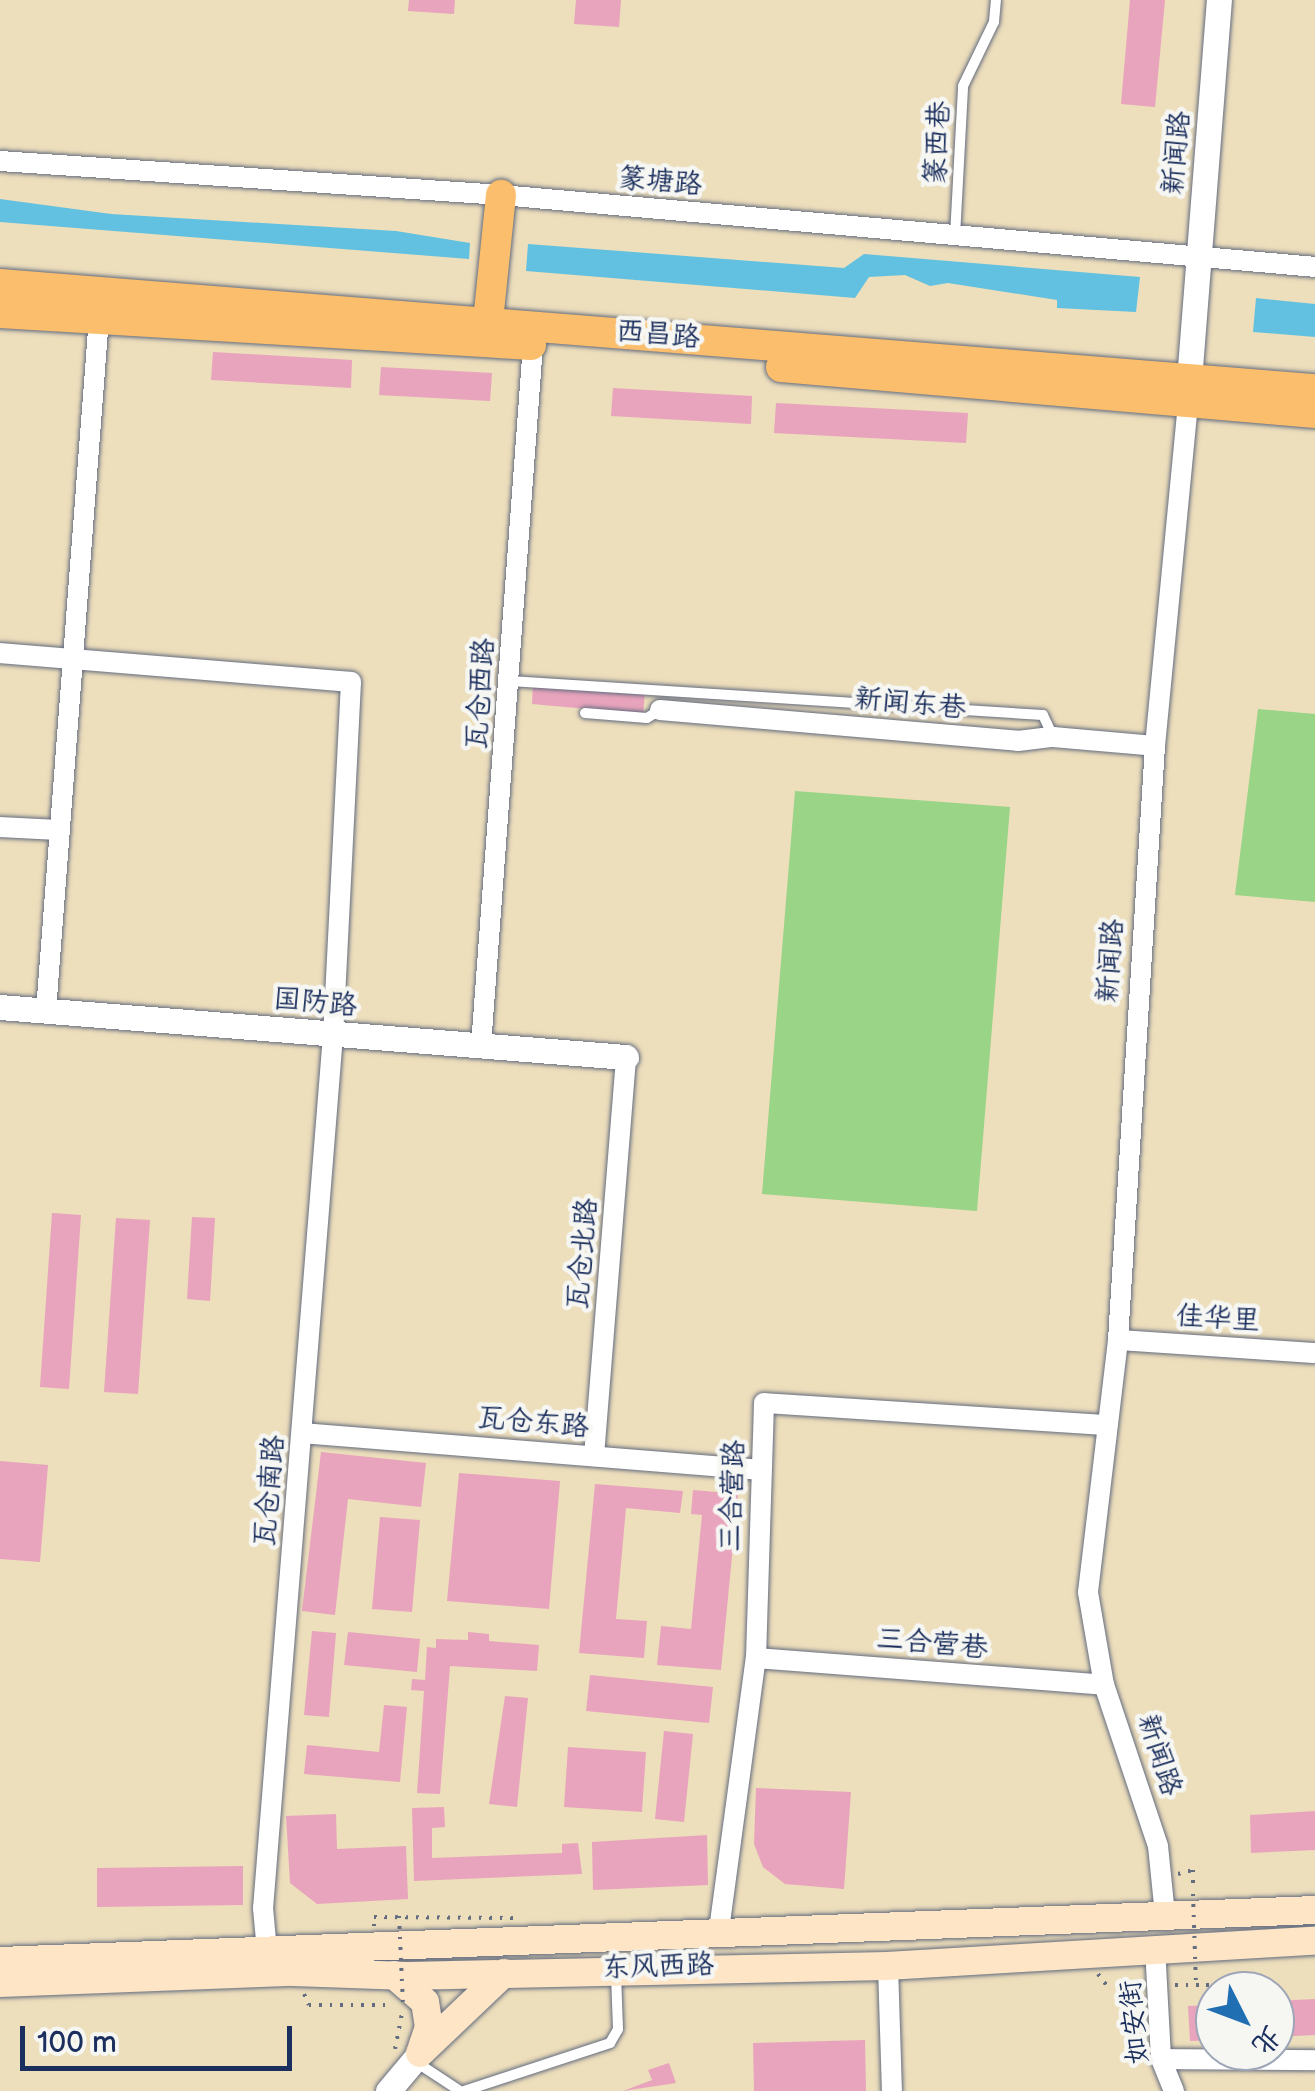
<!DOCTYPE html>
<meta charset="utf-8">
<style>
body{margin:0}
#map{position:relative;width:1315px;height:2091px;overflow:hidden;background:#eddebc;font-family:"Balsamiq Sans","LXGW WenKai TC",sans-serif}
div>[style]{position:absolute}
[style*='--x']{left:calc(var(--x)*1px);top:calc(var(--y)*1px);width:calc(var(--w)*1px);rotate:calc(var(--a)*1deg)}
.green>*{inset:0;background:#99d487}
.water>*{inset:0;background:#62c1e0}
.building>*{inset:0;background:#e8a4bc}
.path>*{height:4px;margin-top:-2px;transform-origin:0;background:repeating-linear-gradient(90deg,#646c7f 0 2.5px,transparent 0 10.5px)}
.roads{filter:drop-shadow(0 0 2px #646c7f) drop-shadow(0 0 2px #646c7f)}
.service>*{height:10px;margin:-5px;padding:0 5px;transform-origin:5px;border-radius:5px;background:#fff}
.minor>*{height:20px;margin:-10px;padding:0 10px;transform-origin:10px;border-radius:10px;background:#fff}
.tertiary>*{height:25px;margin:-12.5px;padding:0 12.5px;transform-origin:12.5px;border-radius:12.5px;background:#fff}
.secondary>*{height:28px;margin:-14px;padding:0 14px;transform-origin:14px;border-radius:14px;background:#fde5c5}
.primary>*{height:30px;margin:-15px;padding:0 15px;transform-origin:15px;border-radius:15px;background:#fabe6d}
.path-bridge>*{height:4px;margin-top:-2px;transform-origin:0;background:repeating-linear-gradient(90deg,#646c7f 0 2.5px,transparent 0 10.5px)}
span{translate:-50% -50%;white-space:nowrap;text-align:center;line-height:1.15;-webkit-text-stroke:9px #f6f6f2;paint-order:stroke}
.street-label{font-size:28px;color:#1b2f5e}
.north{position:absolute;left:1195px;top:1971px;width:100px;height:100px;box-sizing:border-box;background:#f6f6f2;border:2px solid #9ea6b7;border-radius:50%;rotate:132deg;font-size:28px;font-weight:700;line-height:40px;text-align:center;color:#1b2f5e}
.north::after{content:'';display:block;margin:auto;width:35px;height:45px;background:#1f6fb2;clip-path:polygon(50% 0,100% 100%,50% 72%,0 100%)}
.scale{position:absolute;left:20px;top:2026px;width:272px;height:45px;box-sizing:border-box;border:5px solid #1b2f5e;border-top:0;padding-left:12px;font-size:30px;line-height:35px;white-space:nowrap;color:#1b2f5e;-webkit-text-stroke:8px #f6f6f2;paint-order:stroke}
</style>
<div id="map">
<div class="green">
<div style="clip-path:polygon(1258px 709px,1315px 714px,1315px 902px,1235px 895px)"></div>
<div style="clip-path:polygon(795px 791px,1010px 807px,977px 1211px,762px 1194px)"></div>
</div>
<div class="water">
<div style="clip-path:polygon(0 199px,111px 214px,396px 231px,470px 243px,469px 259px,0 222px)"></div>
<div style="clip-path:polygon(528px 244px,844px 268px,864px 254px,1140px 277px,1136px 312px,1057px 308px,1057px 300px,948px 283px,930px 286px,905px 275px,869px 277px,855px 298px,526px 271px)"></div>
<div style="clip-path:polygon(1256px 298px,1315px 304px,1315px 337px,1253px 332px)"></div>
</div>
<div class="building">
<div style="clip-path:polygon(409px 0,455px 0,454px 14px,408px 11px)"></div>
<div style="clip-path:polygon(576px 0,621px 0,619px 27px,574px 24px)"></div>
<div style="clip-path:polygon(1130px 0,1165px 0,1155px 107px,1121px 104px)"></div>
<div style="clip-path:polygon(213px 352px,352px 360px,351px 388px,211px 380px)"></div>
<div style="clip-path:polygon(381px 367px,492px 373px,490px 401px,379px 395px)"></div>
<div style="clip-path:polygon(613px 388px,752px 396px,751px 424px,611px 416px)"></div>
<div style="clip-path:polygon(776px 403px,968px 413px,966px 443px,774px 433px)"></div>
<div style="clip-path:polygon(533px 684px,645px 693px,643px 714px,532px 704px)"></div>
<div style="clip-path:polygon(52px 1213px,81px 1215px,69px 1389px,40px 1387px)"></div>
<div style="clip-path:polygon(192px 1217px,215px 1218px,210px 1301px,187px 1299px)"></div>
<div style="clip-path:polygon(116px 1218px,150px 1220px,138px 1394px,104px 1392px)"></div>
<div style="clip-path:polygon(321px 1452px,426px 1463px,421px 1507px,348px 1499px,335px 1615px,302px 1611px)"></div>
<div style="clip-path:polygon(0 1461px,48px 1465px,40px 1562px,0 1559px)"></div>
<div style="clip-path:polygon(459px 1473px,560px 1481px,549px 1609px,447px 1601px)"></div>
<div style="clip-path:polygon(595px 1484px,683px 1491px,680px 1513px,626px 1508px,616px 1619px,647px 1621px,644px 1658px,579px 1653px)"></div>
<div style="clip-path:polygon(693px 1490px,738px 1494px,721px 1670px,657px 1665px,661px 1626px,691px 1629px,702px 1515px,691px 1514px)"></div>
<div style="clip-path:polygon(380px 1517px,420px 1520px,412px 1612px,372px 1609px)"></div>
<div style="clip-path:polygon(312px 1631px,336px 1633px,329px 1717px,304px 1715px)"></div>
<div style="clip-path:polygon(348px 1632px,420px 1639px,417px 1672px,344px 1665px)"></div>
<div style="clip-path:polygon(468px 1632px,489px 1634px,489px 1641px,539px 1645px,537px 1671px,450px 1666px,440px 1794px,417px 1793px,424px 1691px,411px 1690px,412px 1679px,425px 1680px,427px 1647px,436px 1648px,436px 1639px,468px 1640px)"></div>
<div style="clip-path:polygon(590px 1675px,713px 1687px,709px 1723px,586px 1711px)"></div>
<div style="clip-path:polygon(505px 1696px,528px 1698px,517px 1807px,489px 1804px)"></div>
<div style="clip-path:polygon(384px 1705px,407px 1707px,400px 1782px,304px 1774px,307px 1745px,379px 1752px)"></div>
<div style="clip-path:polygon(664px 1731px,693px 1734px,684px 1822px,655px 1819px)"></div>
<div style="clip-path:polygon(568px 1747px,646px 1752px,642px 1812px,564px 1807px)"></div>
<div style="clip-path:polygon(756px 1788px,851px 1792px,844px 1889px,785px 1884px,763px 1867px,754px 1844px)"></div>
<div style="clip-path:polygon(444px 1807px,445px 1827px,432px 1828px,432px 1858px,562px 1853px,562px 1844px,578px 1843px,582px 1874px,414px 1881px,412px 1808px)"></div>
<div style="clip-path:polygon(1315px 1811px,1315px 1850px,1251px 1853px,1250px 1815px)"></div>
<div style="clip-path:polygon(336px 1814px,337px 1849px,406px 1846px,408px 1899px,317px 1904px,290px 1883px,286px 1816px)"></div>
<div style="clip-path:polygon(707px 1835px,708px 1885px,593px 1890px,592px 1842px)"></div>
<div style="clip-path:polygon(243px 1866px,243px 1905px,97px 1907px,97px 1868px)"></div>
<div style="clip-path:polygon(1315px 1999px,1315px 2035px,1275px 2037px,1275px 2001px)"></div>
<div style="clip-path:polygon(1215px 2005px,1215px 2040px,1190px 2041px,1188px 2006px)"></div>
<div style="clip-path:polygon(865px 2040px,866px 2091px,754px 2091px,753px 2043px)"></div>
<div style="clip-path:polygon(669px 2063px,676px 2083px,623px 2091px,652px 2080px,648px 2070px)"></div>
</div>
<div class="path">
<div style="--x:1178;--y:1874;--w:16;--a:-15"></div>
<div style="--x:1193;--y:1870;--w:21;--a:90"></div>
<div style="--x:374;--y:1926;--w:9;--a:-90"></div>
<div style="--x:374;--y:1917;--w:140;--a:0.4"></div>
<div style="--x:1098;--y:1974;--w:20;--a:53"></div>
<div style="--x:1175;--y:1985;--w:73;--a:0"></div>
<div style="--x:1248;--y:1985;--w:18;--a:-90"></div>
<div style="--x:304;--y:1994;--w:12;--a:66"></div>
<div style="--x:309;--y:2005;--w:83;--a:0"></div>
<div style="--x:395;--y:2049;--w:36;--a:-79"></div>
</div>
<div class="roads">
<div class="service">
<div style="--x:955;--y:236;--w:150;--a:-86.9"></div>
<div style="--x:963;--y:86;--w:71;--a:-64.2"></div>
<div style="--x:994;--y:22;--w:22;--a:-85"></div>
<div style="--x:510;--y:681;--w:534;--a:3.65"></div>
<div style="--x:1043;--y:715;--w:23;--a:65"></div>
<div style="--x:585;--y:713;--w:62;--a:4.6"></div>
<div style="--x:647;--y:718;--w:15;--a:-32"></div>
<div style="--x:416;--y:2062;--w:53;--a:33.4"></div>
<div style="--x:464;--y:2091;--w:154;--a:-18.2"></div>
<div style="--x:610;--y:2043;--w:16;--a:-60"></div>
<div style="--x:618;--y:2029;--w:54;--a:-92.1"></div>
</div>
<div class="minor">
<div style="--x:0;--y:161;--w:502;--a:3.88"></div>
<div style="--x:501;--y:195;--w:817;--a:5.05"></div>
<div style="--x:0;--y:653;--w:352;--a:4.7"></div>
<div style="--x:351;--y:682;--w:353;--a:92.9"></div>
<div style="--x:333;--y:1035;--w:876;--a:94.58"></div>
<div style="--x:263;--y:1908;--w:43;--a:84.7"></div>
<div style="--x:660;--y:710;--w:359;--a:4.9"></div>
<div style="--x:1018;--y:741;--w:35;--a:-7"></div>
<div style="--x:1053;--y:737;--w:102;--a:5"></div>
<div style="--x:0;--y:827;--w:58;--a:3"></div>
<div style="--x:46;--y:1011;--w:695;--a:-85.63"></div>
<div style="--x:481;--y:1046;--w:703;--a:-85.76"></div>
<div style="--x:1118;--y:1340;--w:197;--a:3.8"></div>
<div style="--x:302;--y:1433;--w:458;--a:4.6"></div>
<div style="--x:594;--y:1456;--w:400;--a:-85.4"></div>
<div style="--x:756;--y:1658;--w:349;--a:4.4"></div>
<div style="--x:1165;--y:1915;--w:69;--a:-95.8"></div>
<div style="--x:1158;--y:1846;--w:170;--a:-108.5"></div>
<div style="--x:1104;--y:1685;--w:94;--a:-99.8"></div>
<div style="--x:1088;--y:1592;--w:254;--a:-83.2"></div>
<div style="--x:1118;--y:1340;--w:595;--a:-86.44"></div>
<div style="--x:1155;--y:746;--w:356;--a:-84.5"></div>
<div style="--x:719;--y:1930;--w:275;--a:-82.3"></div>
<div style="--x:756;--y:1658;--w:255;--a:-88.2"></div>
<div style="--x:764;--y:1403;--w:343;--a:3.7"></div>
<div style="--x:1155;--y:1947;--w:112;--a:86.9"></div>
<div style="--x:1161;--y:2059;--w:35;--a:68"></div>
<div style="--x:888;--y:1966;--w:125;--a:88.2"></div>
<div style="--x:1161;--y:2059;--w:154;--a:0.4"></div>
</div>
<div class="tertiary">
<div style="--x:1189;--y:380;--w:381;--a:-85.5"></div>
<div style="--x:0;--y:1007;--w:628;--a:4.57"></div>
<div style="--x:388;--y:2091;--w:50;--a:-49.9"></div>
</div>
<div class="secondary">
<div style="--x:0;--y:1961;--w:1316;--a:-2.22"></div>
<div style="--x:394;--y:1975;--w:41;--a:41.1"></div>
<div style="--x:425;--y:2002;--w:25;--a:81"></div>
<div style="--x:429;--y:2027;--w:21;--a:109"></div>
<div style="--x:0;--y:1983;--w:293;--a:-2.2"></div>
<div style="--x:293;--y:1972;--w:114;--a:2"></div>
<div style="--x:407;--y:1976;--w:481;--a:-1.2"></div>
<div style="--x:888;--y:1966;--w:428;--a:-3.4"></div>
<div style="--x:420;--y:2053;--w:116;--a:-43.6"></div>
</div>
<div class="primary">
<div style="--x:0;--y:284;--w:1319;--a:4.57"></div>
<div style="--x:0;--y:313;--w:532;--a:3.45"></div>
<div style="--x:488;--y:321;--w:127;--a:-84.1"></div>
<div style="--x:781;--y:367;--w:536;--a:4.92"></div>
</div>
</div>
<div class="path-bridge">
<div style="--x:1193;--y:1894;--w:91;--a:88.1"></div>
<div style="--x:399;--y:1916;--w:89;--a:87.4"></div>
</div>
<div class="street-label">
<span style="left:938px;top:143px;rotate:-87deg">篆西巷</span>
<span style="left:1177px;top:153px;rotate:-85deg">新闻路</span>
<span style="left:660px;top:182px;rotate:5deg">篆塘路</span>
<span style="left:658px;top:335px;rotate:5deg">西昌路</span>
<span style="left:481px;top:694px;rotate:-86deg">瓦仓西路</span>
<span style="left:910px;top:704px;rotate:5deg">新闻东巷</span>
<span style="left:1111px;top:961px;rotate:-86deg">新闻路</span>
<span style="left:315px;top:1003px;rotate:5deg">国防路</span>
<span style="left:583px;top:1254px;rotate:-85deg">瓦仓北路</span>
<span style="left:1218px;top:1319px;rotate:4deg">佳华里</span>
<span style="left:533px;top:1423px;rotate:5deg">瓦仓东路</span>
<span style="left:270px;top:1491px;rotate:-85deg">瓦仓南路</span>
<span style="left:733px;top:1496px;rotate:-88deg">三合营路</span>
<span style="left:932px;top:1644px;rotate:5deg">三合营巷</span>
<span style="left:1159px;top:1755px;rotate:72deg">新闻路</span>
<span style="left:658px;top:1967px;rotate:-2deg">东风西路</span>
<span style="left:1135px;top:2022px;rotate:-96deg">如安街</span>
</div>
<div class="north">北</div>
<div class="scale">100 m</div>
</div>
